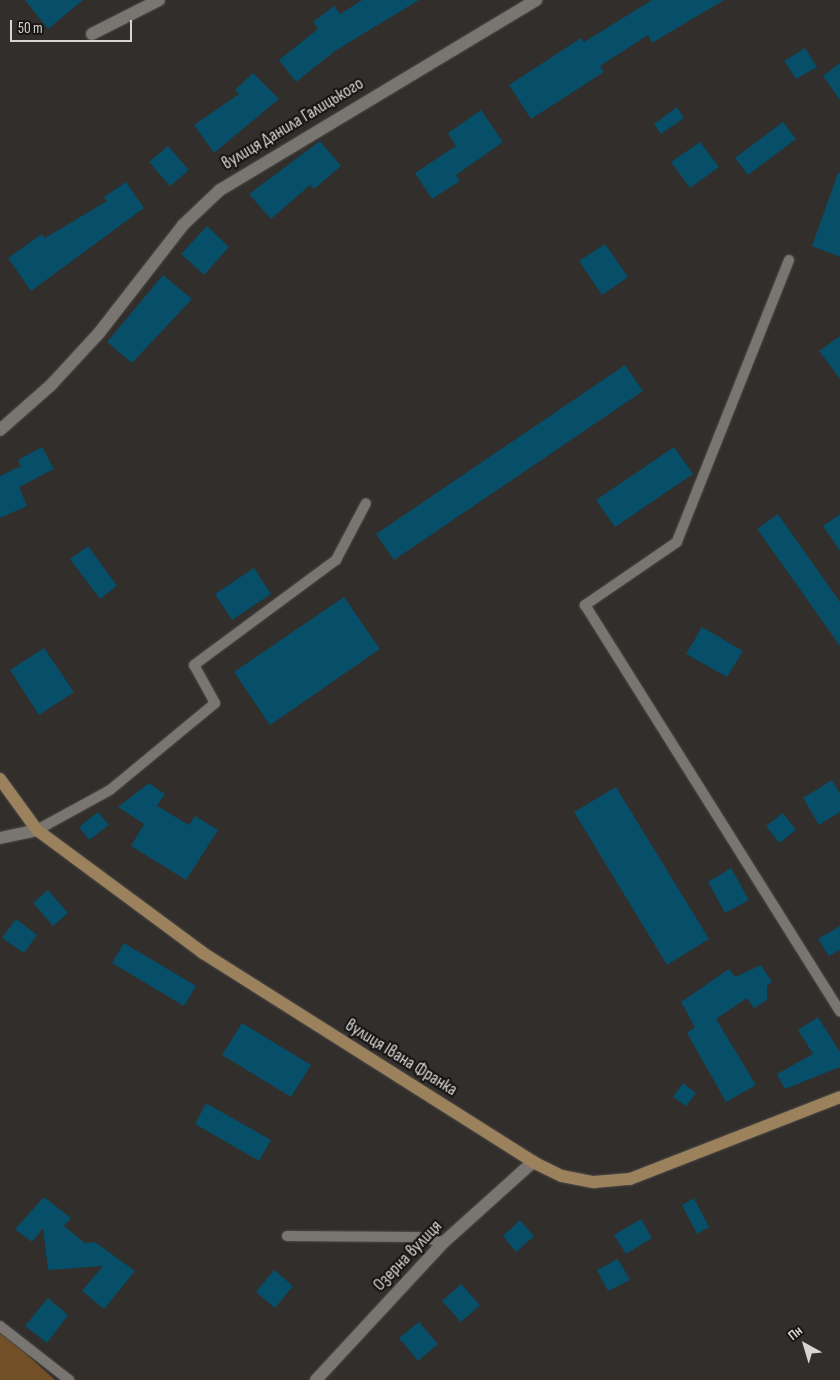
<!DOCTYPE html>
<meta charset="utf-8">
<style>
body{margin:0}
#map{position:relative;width:840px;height:1380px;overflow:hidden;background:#312e2b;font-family:"Sofia Sans Condensed",sans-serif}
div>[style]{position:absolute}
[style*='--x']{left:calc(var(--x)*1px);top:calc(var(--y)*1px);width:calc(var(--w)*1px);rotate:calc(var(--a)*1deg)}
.green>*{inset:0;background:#735027}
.building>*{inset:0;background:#074e69}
.roads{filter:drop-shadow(0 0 1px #4e4b49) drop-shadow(0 0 1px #4e4b49)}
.lane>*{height:10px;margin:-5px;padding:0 5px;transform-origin:5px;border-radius:5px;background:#797672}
.street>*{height:12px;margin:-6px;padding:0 6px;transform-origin:6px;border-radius:6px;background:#797672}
.secondary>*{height:12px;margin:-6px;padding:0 6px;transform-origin:6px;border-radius:6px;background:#9c815d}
span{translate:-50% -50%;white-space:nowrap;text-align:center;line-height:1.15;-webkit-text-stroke:4.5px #181615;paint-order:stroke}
.street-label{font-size:18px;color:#d7d5d3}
.north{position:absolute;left:780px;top:1320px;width:50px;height:50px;-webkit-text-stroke:4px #181615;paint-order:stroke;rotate:321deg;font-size:14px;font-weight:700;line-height:20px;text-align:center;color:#d7d5d3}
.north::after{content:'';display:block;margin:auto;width:18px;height:22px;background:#d7d5d3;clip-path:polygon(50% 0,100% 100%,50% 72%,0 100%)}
.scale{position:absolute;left:10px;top:20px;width:122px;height:22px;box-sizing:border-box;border:2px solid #d7d5d3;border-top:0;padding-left:6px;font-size:15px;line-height:18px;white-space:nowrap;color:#d7d5d3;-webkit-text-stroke:4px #181615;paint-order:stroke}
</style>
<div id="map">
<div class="green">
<div style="clip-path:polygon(0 1333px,24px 1352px,55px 1380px,0 1380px)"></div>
</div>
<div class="building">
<div style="clip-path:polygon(25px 0,83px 0,48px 29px)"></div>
<div style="clip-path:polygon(362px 0,419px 0,335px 51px,296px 82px,279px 60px,318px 29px,313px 22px,334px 6px,340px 14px)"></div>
<div style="clip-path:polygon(652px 0,724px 0,652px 43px,648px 35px,600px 66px,604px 72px,531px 119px,509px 85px,581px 38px,584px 42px)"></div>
<div style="clip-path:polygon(805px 48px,817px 67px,796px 79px,784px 61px)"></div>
<div style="clip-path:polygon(840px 63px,840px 100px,823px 76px)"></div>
<div style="clip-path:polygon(253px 73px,279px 99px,214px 153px,194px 125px,239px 94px,235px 90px)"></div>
<div style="clip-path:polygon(677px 107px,684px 118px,661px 134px,654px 124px)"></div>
<div style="clip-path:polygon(481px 110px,503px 142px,456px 175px,460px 181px,432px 199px,415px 173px,456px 146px,448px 133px)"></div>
<div style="clip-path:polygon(783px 122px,796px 139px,748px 175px,735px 158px)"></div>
<div style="clip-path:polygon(320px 141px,341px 166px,314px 189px,310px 185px,271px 219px,249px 194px)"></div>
<div style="clip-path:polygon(700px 142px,719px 167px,690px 188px,671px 162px)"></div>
<div style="clip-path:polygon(168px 146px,189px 170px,170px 186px,149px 162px)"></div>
<div style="clip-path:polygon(838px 173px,840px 173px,840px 257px,812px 246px)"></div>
<div style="clip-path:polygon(126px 182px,144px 208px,31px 291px,8px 258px,42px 234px,45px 238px,107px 201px,104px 197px)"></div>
<div style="clip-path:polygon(207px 226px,229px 247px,204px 275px,181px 254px)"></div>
<div style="clip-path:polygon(605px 244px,628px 277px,602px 295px,579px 261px)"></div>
<div style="clip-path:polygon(163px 275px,192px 299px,132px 363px,107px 342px)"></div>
<div style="clip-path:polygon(840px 336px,840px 379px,819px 351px)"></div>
<div style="clip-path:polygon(625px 365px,643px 391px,394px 560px,376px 534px)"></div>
<div style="clip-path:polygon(42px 447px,54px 469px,19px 487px,27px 506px,0 518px,0 476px,21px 466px,18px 460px)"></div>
<div style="clip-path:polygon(674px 447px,693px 474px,615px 527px,596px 500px)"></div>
<div style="clip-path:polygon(778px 514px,840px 602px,840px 646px,757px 529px)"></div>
<div style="clip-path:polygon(840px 514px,840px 551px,823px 526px)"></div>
<div style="clip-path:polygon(88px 546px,117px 586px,100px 599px,70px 559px)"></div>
<div style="clip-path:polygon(254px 568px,271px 594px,232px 620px,215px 594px)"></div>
<div style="clip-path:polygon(344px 597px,380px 649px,270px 725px,234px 672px)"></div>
<div style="clip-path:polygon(702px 627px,743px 651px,727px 677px,686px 654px)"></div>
<div style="clip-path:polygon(44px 648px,74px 692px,39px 715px,10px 670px)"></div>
<div style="clip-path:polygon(832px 780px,840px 794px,840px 812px,819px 825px,803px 798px)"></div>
<div style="clip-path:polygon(149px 783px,165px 794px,157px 806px,189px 825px,195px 816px,218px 830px,186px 880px,131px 846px,144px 824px,118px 807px)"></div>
<div style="clip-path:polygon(616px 787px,709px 939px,667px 965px,574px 812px)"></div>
<div style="clip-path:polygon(98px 812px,109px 825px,89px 840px,79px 827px)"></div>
<div style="clip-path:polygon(783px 813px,796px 830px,779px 843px,766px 826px)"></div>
<div style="clip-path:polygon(731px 868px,749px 900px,725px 913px,708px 882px)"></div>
<div style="clip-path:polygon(48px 890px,68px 913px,53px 926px,33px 903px)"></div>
<div style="clip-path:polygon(16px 919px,37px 935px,24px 953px,2px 938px)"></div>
<div style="clip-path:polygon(840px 926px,840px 950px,829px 956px,818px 939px)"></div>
<div style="clip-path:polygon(124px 943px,196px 986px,184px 1006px,112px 963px)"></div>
<div style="clip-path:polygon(761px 965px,772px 982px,767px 986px,767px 1000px,754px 1008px,747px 998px,716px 1019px,756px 1085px,726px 1102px,687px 1033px,695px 1027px,681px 1002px,729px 969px,735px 977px)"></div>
<div style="clip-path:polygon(818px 1017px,840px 1052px,840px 1067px,785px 1089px,777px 1074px,813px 1054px,798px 1030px)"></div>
<div style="clip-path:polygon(242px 1023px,311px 1065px,291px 1097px,222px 1055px)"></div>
<div style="clip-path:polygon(683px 1083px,696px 1093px,686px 1106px,673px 1097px)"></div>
<div style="clip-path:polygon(206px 1103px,271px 1140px,259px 1161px,195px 1124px)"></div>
<div style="clip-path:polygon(44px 1197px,71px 1218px,64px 1226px,85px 1243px,95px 1242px,135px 1271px,104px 1309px,82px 1291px,103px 1266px,48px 1270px,43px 1228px,32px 1242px,15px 1229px)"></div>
<div style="clip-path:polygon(694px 1198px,709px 1227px,697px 1234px,682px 1205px)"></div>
<div style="clip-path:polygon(641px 1219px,652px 1238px,626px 1254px,614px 1235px)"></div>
<div style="clip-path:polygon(520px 1220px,534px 1236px,516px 1252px,503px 1236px)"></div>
<div style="clip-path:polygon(618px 1259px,630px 1280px,608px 1291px,597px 1270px)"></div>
<div style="clip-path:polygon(274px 1270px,293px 1286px,275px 1308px,256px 1292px)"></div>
<div style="clip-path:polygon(461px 1284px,480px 1305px,461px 1322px,442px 1301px)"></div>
<div style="clip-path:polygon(48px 1298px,68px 1315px,47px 1343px,25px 1326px)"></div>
<div style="clip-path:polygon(419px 1322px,438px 1344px,418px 1361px,399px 1338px)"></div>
</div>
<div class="roads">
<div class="lane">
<div style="--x:789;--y:260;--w:303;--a:111.7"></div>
<div style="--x:677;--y:542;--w:112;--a:145.6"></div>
<div style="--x:585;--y:605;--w:480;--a:57.9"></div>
<div style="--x:37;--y:830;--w:83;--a:-28.7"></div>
<div style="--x:110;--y:790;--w:136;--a:-39.6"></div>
<div style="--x:215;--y:703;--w:43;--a:-118.9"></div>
<div style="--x:194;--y:665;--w:177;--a:-36.5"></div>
<div style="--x:336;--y:560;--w:64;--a:-62.2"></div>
<div style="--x:287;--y:1236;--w:130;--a:0.4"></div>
<div style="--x:417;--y:1237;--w:27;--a:10"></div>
<div style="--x:0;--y:1326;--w:88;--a:38"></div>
</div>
<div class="street">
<div style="--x:92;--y:34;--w:75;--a:-26.9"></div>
<div style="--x:0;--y:430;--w:68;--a:-41.4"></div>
<div style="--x:51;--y:385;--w:71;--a:-47.3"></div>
<div style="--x:99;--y:333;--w:137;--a:-52.1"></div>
<div style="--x:183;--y:225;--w:51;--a:-43.4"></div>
<div style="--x:220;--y:190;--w:369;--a:-31"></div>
<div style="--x:0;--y:838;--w:38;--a:-12"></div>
<div style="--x:316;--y:1380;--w:188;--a:-47.2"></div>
<div style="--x:444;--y:1242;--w:120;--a:-42"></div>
</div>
<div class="secondary">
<div style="--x:0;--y:779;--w:63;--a:54"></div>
<div style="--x:37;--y:830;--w:207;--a:36.5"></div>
<div style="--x:203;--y:953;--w:391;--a:32.3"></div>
<div style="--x:533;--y:1162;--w:32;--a:26"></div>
<div style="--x:562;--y:1176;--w:33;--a:11"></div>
<div style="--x:594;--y:1182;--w:36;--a:-5"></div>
<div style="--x:630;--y:1179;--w:225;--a:-21.3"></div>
</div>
</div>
<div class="street-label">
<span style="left:293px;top:124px;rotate:-31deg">вулиця Данила Галицького</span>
<span style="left:401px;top:1058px;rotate:32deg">вулиця Івана Франка</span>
<span style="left:408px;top:1256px;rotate:-46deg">Озерна вулиця</span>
</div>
<div class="north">Пн</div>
<div class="scale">50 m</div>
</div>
